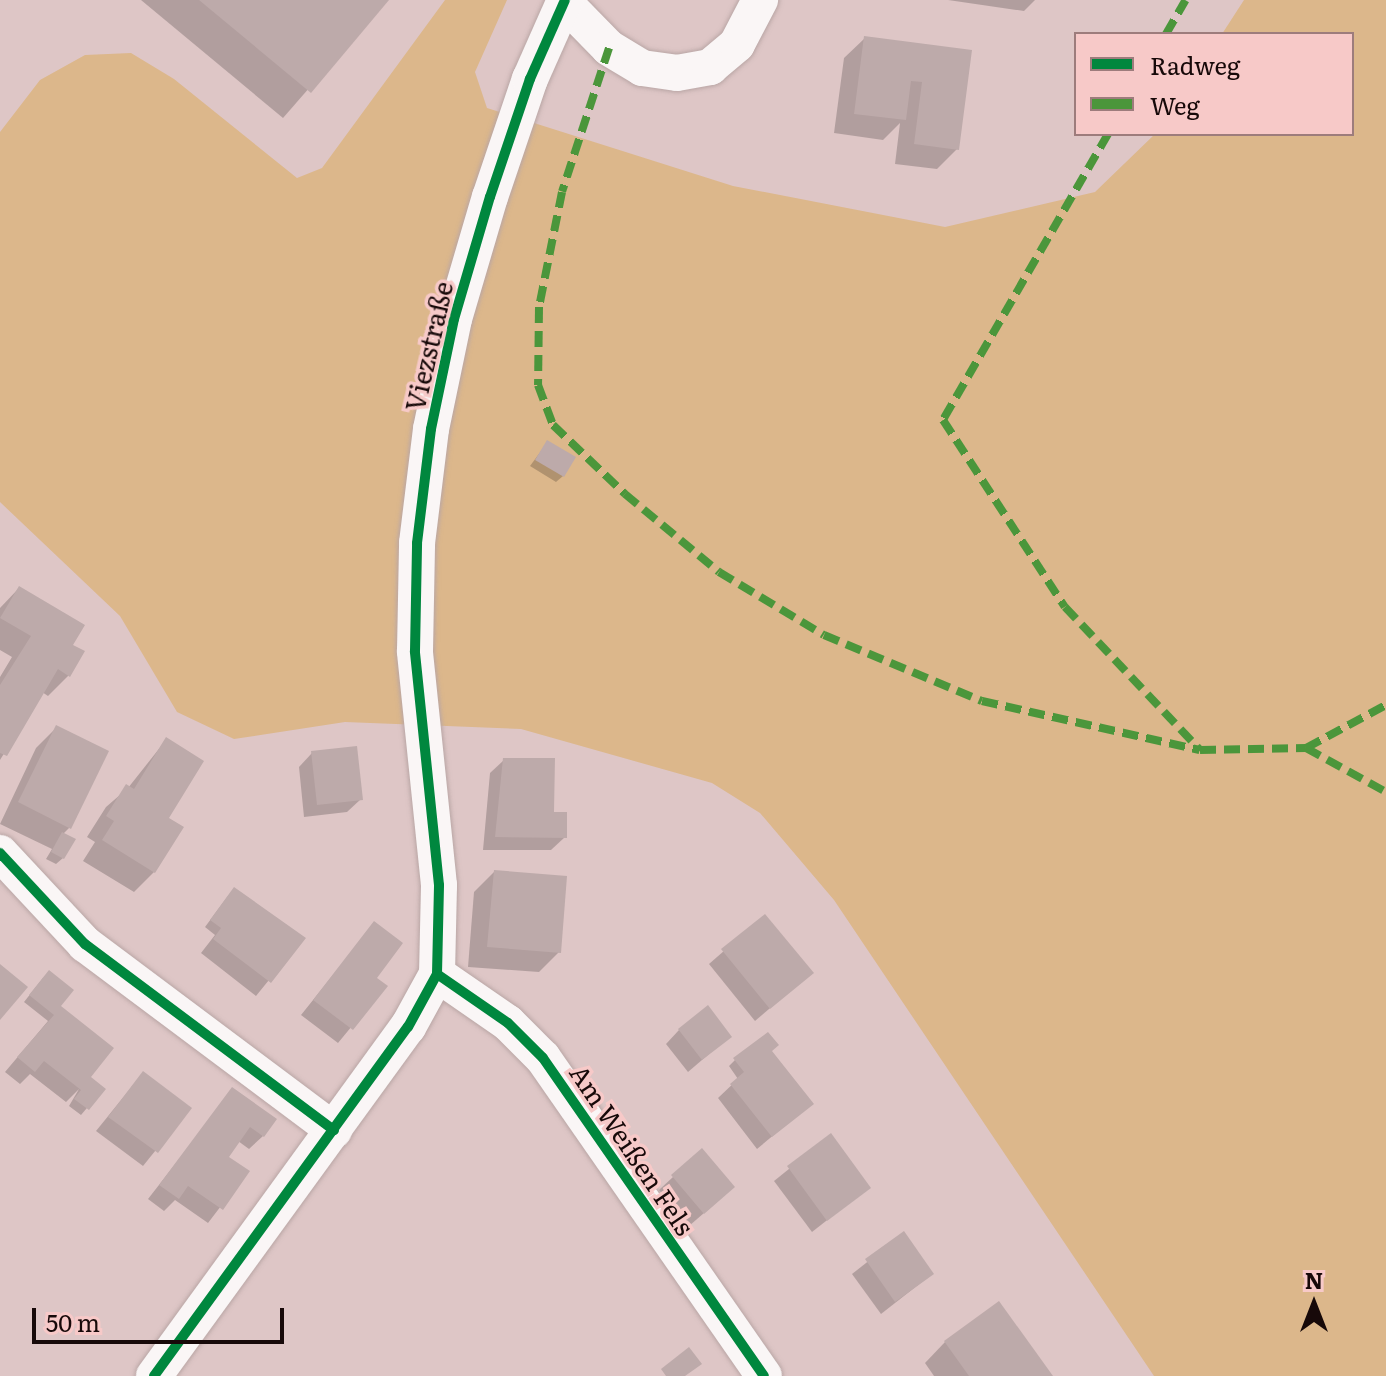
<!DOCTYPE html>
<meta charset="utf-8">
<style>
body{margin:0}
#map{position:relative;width:1386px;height:1376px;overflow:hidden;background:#dec6c6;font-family:Literata,serif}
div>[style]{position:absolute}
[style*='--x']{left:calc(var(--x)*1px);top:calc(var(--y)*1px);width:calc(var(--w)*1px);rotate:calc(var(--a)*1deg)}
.green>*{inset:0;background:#dcb78b}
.shadow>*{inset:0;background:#0003}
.building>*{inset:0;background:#bdaaaa}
.roads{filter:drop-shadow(0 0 2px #b9a6a5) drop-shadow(0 0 2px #b9a6a5)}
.street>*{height:36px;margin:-18px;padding:0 18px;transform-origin:18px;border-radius:18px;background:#faf6f6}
.quiet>*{height:8px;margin-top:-4px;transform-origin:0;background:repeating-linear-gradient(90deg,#4b963b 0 16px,transparent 0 24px)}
.cycleway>*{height:10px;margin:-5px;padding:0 5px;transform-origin:5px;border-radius:5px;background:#00873e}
span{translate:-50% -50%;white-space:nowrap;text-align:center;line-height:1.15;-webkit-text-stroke:7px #f7c9c8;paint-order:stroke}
.street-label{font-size:26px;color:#170909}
.legend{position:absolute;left:1074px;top:32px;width:280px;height:104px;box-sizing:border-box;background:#f7c9c8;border:2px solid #9d7c7c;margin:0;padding:10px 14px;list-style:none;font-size:24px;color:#170909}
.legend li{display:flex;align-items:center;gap:16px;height:40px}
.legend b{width:40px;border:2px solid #9d7c7c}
.north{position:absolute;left:1274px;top:1264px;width:80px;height:80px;-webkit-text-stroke:6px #f7c9c8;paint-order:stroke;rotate:0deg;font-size:22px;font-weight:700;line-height:32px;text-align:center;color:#170909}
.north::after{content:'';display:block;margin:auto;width:28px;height:36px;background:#170909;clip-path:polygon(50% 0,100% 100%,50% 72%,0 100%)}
.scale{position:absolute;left:32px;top:1308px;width:252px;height:36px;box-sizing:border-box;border:4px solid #170909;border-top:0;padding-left:10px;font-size:24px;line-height:28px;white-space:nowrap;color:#170909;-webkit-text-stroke:6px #f7c9c8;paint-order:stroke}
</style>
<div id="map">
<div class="green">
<div style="clip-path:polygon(445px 0,507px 0,475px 72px,487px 108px,733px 186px,945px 227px,1095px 192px,1155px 134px,1352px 134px,1352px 34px,1222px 34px,1244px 0,1386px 0,1386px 1376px,1154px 1376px,834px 900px,760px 813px,712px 783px,521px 729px,345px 722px,234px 739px,177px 712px,120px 616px,0 502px,0 132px,40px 80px,85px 55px,131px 53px,174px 79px,297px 178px,322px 168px)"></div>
</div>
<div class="shadow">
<div style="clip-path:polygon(141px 0,386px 0,283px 118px)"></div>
<div style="clip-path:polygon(948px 0,1035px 0,1024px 11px)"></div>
<div style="clip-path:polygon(865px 38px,970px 52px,957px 149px,937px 169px,895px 164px,900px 123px,883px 140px,834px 133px,844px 58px)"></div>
<div style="clip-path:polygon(547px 443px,563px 476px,556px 482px,530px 466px)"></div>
<div style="clip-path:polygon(19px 588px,70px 645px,69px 675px,48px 696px,42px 692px,0 760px,0 677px,12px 657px,0 650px,0 608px)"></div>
<div style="clip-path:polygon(56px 728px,70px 827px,63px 834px,63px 858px,56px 864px,46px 859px,52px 849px,0 824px,36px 748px)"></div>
<div style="clip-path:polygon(166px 740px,154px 872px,134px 892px,83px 861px,95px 842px,87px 837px,106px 807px,128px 788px)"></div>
<div style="clip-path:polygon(312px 753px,361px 799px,347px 812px,304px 817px,299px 767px)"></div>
<div style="clip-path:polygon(504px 760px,565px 837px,551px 850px,483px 850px,490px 773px)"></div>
<div style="clip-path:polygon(494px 872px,559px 952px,539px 972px,468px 967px,474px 892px)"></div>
<div style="clip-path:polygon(228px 896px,303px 938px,256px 996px,201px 953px,215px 935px,205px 927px)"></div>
<div style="clip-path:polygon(764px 916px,811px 973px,755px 1021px,709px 964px)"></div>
<div style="clip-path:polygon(374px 924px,374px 978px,385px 986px,338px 1043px,301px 1015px)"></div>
<div style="clip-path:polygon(43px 978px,88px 1077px,103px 1089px,81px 1115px,69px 1106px,79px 1089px,66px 1102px,30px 1074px,20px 1084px,5px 1072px,48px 1021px,24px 1002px)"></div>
<div style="clip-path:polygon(679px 1030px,730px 1036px,688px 1072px,666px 1044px)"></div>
<div style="clip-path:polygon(770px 1051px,811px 1104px,757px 1149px,718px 1098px,738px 1079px,729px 1066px,735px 1060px)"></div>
<div style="clip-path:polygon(143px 1073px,189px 1109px,143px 1166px,96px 1131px)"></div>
<div style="clip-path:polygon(233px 1090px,263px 1136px,249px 1149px,238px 1141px,226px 1158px,247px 1172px,208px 1223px,175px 1200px,164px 1211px,148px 1199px)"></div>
<div style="clip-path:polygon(830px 1136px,868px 1188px,812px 1232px,774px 1181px)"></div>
<div style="clip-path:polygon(701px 1151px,719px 1200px,689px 1226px,659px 1190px)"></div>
<div style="clip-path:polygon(903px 1234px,932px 1274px,881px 1314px,852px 1274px)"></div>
<div style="clip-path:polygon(945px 1342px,1051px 1376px,934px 1376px,925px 1363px)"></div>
</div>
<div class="building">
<div style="clip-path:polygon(199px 0,389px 0,311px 93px)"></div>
<div style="clip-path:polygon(864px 36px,972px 50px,959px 150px,914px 144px,922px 82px,911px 81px,906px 120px,854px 114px)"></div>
<div style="clip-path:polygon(547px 440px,576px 457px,564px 477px,535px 460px)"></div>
<div style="clip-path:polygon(19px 586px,85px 625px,73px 645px,85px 651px,70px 677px,58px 669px,7px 756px,0 753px,0 685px,31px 636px,0 618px)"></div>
<div style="clip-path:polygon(56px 725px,109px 751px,71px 829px,18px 802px)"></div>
<div style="clip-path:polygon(166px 737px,204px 761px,169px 818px,184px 827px,155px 873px,102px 840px,114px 821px,106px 816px,126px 784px,134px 789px)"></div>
<div style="clip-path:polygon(357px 746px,363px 800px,317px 805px,311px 751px)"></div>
<div style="clip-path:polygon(503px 758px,555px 758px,554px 812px,567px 812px,567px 838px,495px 837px)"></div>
<div style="clip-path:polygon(62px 832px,76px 839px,64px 859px,51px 852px)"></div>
<div style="clip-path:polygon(494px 870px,567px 876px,561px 953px,487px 947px)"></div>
<div style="clip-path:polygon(234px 887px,306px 938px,271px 983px,213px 939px,221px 928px,210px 920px)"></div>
<div style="clip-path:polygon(765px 914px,814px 973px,770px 1009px,721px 949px)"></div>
<div style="clip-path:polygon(374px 921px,403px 943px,377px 978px,388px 986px,353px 1030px,313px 1000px)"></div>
<div style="clip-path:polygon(0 964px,28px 987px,0 1020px)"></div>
<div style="clip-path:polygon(49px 970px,74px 990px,61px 1006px,114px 1048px,91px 1077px,106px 1089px,89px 1110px,74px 1099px,81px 1090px,44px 1061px,35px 1072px,17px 1057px,54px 1015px,29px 995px)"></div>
<div style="clip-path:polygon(708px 1005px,732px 1037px,702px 1060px,678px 1029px)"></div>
<div style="clip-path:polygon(768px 1032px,779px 1045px,772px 1051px,814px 1104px,772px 1137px,730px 1084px,744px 1072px,733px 1058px)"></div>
<div style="clip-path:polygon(143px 1071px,192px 1108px,158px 1153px,108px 1117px)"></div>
<div style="clip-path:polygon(232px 1087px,277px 1119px,264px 1137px,250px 1127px,229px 1157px,250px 1171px,223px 1210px,188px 1186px,179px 1199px,159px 1185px)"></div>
<div style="clip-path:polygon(831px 1133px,871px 1188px,827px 1221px,787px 1166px)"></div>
<div style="clip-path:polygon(702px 1148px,735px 1187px,704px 1214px,671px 1175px)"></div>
<div style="clip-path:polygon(904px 1231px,934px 1274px,895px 1302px,865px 1259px)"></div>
<div style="clip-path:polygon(999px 1301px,1053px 1376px,969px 1376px,944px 1341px)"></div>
<div style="clip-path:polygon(689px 1347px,702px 1364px,685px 1376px,666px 1376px,661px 1369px)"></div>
</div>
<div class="roads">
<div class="street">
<div style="--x:564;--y:2;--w:64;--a:45.6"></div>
<div style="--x:609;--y:48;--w:39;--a:31"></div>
<div style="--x:642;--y:68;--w:35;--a:8"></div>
<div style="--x:677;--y:73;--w:34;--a:-10"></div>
<div style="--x:710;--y:67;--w:35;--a:-40"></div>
<div style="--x:737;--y:44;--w:50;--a:-62.4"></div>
<div style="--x:0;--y:853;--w:125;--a:47"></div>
<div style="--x:85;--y:944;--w:311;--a:36.8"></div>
<div style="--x:437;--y:974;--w:86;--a:34.6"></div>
<div style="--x:508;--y:1023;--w:49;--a:45"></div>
<div style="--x:543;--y:1058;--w:387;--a:55.2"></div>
<div style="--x:154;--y:1376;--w:432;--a:-54"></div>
<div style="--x:408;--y:1027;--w:60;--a:-61.3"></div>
<div style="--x:437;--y:974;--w:89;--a:-88.7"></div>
<div style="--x:439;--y:885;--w:235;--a:-95.9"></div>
<div style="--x:415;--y:651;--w:108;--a:-88.9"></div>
<div style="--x:417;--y:543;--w:115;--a:-83"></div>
<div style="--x:431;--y:429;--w:112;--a:-78.2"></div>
<div style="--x:454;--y:319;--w:127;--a:-73.6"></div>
<div style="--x:490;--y:197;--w:125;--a:-71.3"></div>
<div style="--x:530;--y:79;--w:86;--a:-66.1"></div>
</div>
</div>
<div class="quiet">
<div style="--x:1166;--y:34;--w:39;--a:-60"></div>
<div style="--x:609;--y:48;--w:151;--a:108.1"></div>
<div style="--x:562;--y:192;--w:117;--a:101.3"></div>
<div style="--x:539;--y:307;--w:78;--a:90.7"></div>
<div style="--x:538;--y:385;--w:43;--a:69.4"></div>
<div style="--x:553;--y:425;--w:100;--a:43.8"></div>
<div style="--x:625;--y:494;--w:122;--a:39.7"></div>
<div style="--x:719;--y:572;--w:122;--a:31"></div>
<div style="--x:824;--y:635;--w:171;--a:22.7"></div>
<div style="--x:982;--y:701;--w:223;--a:12.7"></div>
<div style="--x:1200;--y:750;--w:106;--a:-1.1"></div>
<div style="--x:1306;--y:748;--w:91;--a:-28.3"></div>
<div style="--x:1108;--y:134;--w:330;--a:120"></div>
<div style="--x:943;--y:420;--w:223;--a:56.9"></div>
<div style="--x:1065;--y:607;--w:197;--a:46.6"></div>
<div style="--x:1306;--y:748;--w:91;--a:28.8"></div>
</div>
<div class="cycleway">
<div style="--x:0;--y:853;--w:125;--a:47"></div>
<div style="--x:85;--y:944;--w:311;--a:36.8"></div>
<div style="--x:437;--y:974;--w:86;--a:34.6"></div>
<div style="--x:508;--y:1023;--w:49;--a:45"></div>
<div style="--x:543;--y:1058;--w:387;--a:55.2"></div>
<div style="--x:154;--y:1376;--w:432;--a:-54"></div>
<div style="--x:408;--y:1027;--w:60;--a:-61.3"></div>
<div style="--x:437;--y:974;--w:89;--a:-88.7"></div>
<div style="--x:439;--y:885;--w:235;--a:-95.9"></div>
<div style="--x:415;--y:651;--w:108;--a:-88.9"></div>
<div style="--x:417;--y:543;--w:115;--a:-83"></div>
<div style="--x:431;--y:429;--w:112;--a:-78.2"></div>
<div style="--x:454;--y:319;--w:127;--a:-73.6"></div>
<div style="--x:490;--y:197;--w:125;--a:-71.3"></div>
<div style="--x:530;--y:79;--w:86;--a:-66.1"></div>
</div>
<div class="street-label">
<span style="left:428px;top:346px;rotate:-77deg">Viezstraße</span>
<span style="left:633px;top:1149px;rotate:56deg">Am Weißen Fels</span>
</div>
<ul class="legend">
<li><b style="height:10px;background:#00873e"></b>Radweg</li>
<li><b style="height:10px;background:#4b963b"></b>Weg</li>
</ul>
<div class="north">N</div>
<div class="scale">50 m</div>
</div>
